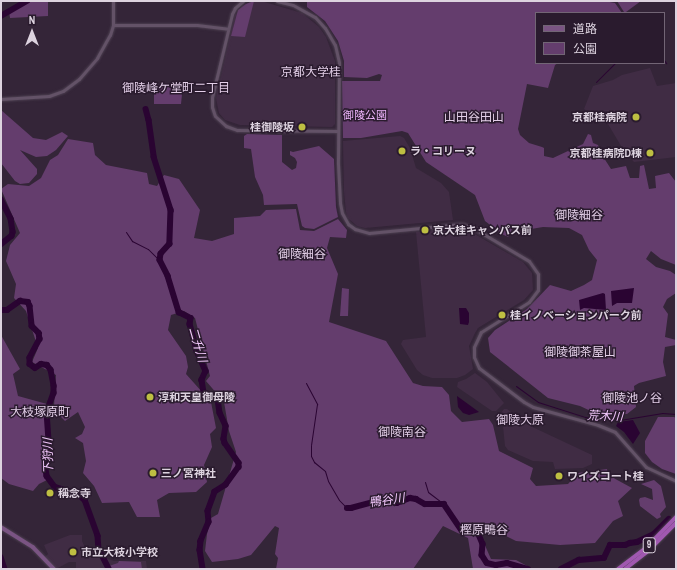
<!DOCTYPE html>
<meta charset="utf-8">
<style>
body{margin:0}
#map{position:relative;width:677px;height:570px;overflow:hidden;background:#342538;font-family:"Archivo Narrow","Noto Sans JP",sans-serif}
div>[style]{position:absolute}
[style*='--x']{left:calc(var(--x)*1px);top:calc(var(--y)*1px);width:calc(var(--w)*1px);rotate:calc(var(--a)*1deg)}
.built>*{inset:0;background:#402c44}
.green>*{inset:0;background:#643d6d}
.water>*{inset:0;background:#2a0432}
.stream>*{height:1px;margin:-0.5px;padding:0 0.5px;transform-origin:0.5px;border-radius:0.5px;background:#2a0432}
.river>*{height:5.5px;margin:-2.75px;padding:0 2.75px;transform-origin:2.75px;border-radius:2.75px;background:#2a0432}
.roads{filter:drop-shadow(0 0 1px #4d4051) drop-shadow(0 0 1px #4d4051)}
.tertiary>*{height:3px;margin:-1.5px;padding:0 1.5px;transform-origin:1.5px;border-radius:1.5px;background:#635267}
.secondary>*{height:3.5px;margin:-1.75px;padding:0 1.75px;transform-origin:1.75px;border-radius:1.75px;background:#7a5483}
.trunk>*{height:4px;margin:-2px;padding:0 2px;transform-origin:2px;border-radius:2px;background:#a058b0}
.dots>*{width:11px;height:11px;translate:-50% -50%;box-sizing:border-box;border:2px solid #2a1b2e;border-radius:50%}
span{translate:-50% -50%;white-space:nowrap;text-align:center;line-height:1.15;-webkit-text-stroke:3px #2a1b2e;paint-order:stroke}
.shield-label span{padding:1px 3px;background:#2a1b2e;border:1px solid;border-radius:3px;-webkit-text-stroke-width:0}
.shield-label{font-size:10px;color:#ddd3df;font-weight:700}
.park-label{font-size:11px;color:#edb4fb}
.poi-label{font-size:11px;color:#ddd3df;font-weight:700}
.right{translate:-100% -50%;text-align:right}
.left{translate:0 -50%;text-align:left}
.neighbourhood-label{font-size:12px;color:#e3cfe8}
.water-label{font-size:12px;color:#f2c7fc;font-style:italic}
.frame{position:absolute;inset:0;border:2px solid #ddd3df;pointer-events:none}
.legend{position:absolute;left:535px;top:12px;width:130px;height:52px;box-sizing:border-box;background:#2a1b2e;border:1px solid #726575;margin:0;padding:5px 7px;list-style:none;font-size:12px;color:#ddd3df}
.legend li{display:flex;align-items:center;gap:8px;height:20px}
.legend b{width:20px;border:1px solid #726575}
.north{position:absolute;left:12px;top:12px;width:40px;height:40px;-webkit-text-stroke:3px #2a1b2e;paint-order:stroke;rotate:0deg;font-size:11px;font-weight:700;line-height:16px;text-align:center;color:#ddd3df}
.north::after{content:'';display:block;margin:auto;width:14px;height:18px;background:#ddd3df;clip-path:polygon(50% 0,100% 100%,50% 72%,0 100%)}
</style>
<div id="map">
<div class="built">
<div style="clip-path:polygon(252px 1px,261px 1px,302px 13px,319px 27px,326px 37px,335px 61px,335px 124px,332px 127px,240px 125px,225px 120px,219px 113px,216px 98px,235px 15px,242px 6px)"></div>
<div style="clip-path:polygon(650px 68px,657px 86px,676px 83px,676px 157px,634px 162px,624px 151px,608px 124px,584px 109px,593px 86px,613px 80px,622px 75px)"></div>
<div style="clip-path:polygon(400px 136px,404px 138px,410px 148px,416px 168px,441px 183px,449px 192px,453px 220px,365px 228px,357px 226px,348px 218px,346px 212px,344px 191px,343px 141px)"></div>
<div style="clip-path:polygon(456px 228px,471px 232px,523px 262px,532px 273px,533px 290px,524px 300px,478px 328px,475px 333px,469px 346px,473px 369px,465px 375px,457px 378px,432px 378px,423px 375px,417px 370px,401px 344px,403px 340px,426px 337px,416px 232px)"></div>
<div style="clip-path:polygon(475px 373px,487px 382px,504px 403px,496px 411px,492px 411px,457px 387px,458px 382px,466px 379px)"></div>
<div style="clip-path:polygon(504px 409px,507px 409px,526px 424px,592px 455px,592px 464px,583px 468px,555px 469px,553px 462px,533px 461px,508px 450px,505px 446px,503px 426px,497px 418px)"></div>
<div style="clip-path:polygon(70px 535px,82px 535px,82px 541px,86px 550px,97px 548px,103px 563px,106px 561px,105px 558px,114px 561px,146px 561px,147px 569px,111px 569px,108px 566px,105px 568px,105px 569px,76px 569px,76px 562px,69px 562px,56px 569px,45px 557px,48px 554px,44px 545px)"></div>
</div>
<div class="green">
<div style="clip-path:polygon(24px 1px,48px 1px,48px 16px,10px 18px,9px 11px)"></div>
<div style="clip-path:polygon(254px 1px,245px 37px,231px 36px,238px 10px,246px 4px)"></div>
<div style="clip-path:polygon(307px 1px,604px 1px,615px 3px,622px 13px,536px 13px,536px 63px,558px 63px,555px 65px,548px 88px,527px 84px,518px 129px,520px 135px,529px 143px,542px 147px,544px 148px,544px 156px,553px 158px,583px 144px,588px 134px,591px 135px,593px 143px,598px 145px,602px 155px,611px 169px,626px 166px,630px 178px,639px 178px,640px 166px,644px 165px,649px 189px,656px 188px,655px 176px,669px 173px,676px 182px,676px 265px,661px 259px,651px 251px,646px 259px,656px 267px,670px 271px,676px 275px,676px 293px,667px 299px,663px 307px,668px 314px,665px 337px,676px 340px,676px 345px,665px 347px,663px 362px,666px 376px,639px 383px,634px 386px,636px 407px,627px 414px,595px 413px,580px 406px,548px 398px,490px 352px,488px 338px,495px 330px,527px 309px,550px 285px,571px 291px,584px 285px,592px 280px,597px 260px,589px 250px,582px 235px,569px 228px,543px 227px,525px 230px,514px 225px,508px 237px,502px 234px,485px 221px,475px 195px,426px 162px,408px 133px,402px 131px,361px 138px,343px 138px,342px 81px,380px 81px,382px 75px,379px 74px,367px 78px,344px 77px,344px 61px,338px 41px,325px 21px,307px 7px)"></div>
<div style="clip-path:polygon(617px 1px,641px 1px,626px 12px,624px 12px)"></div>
<div style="clip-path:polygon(183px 85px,181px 104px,154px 104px,154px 86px)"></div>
<div style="clip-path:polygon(1px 110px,33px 138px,46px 140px,62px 132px,68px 136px,56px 150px,47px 156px,36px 157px,20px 150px,37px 169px,37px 174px,29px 183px,20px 184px,15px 181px,1px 163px)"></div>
<div style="clip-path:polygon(247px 134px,282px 135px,282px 162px,292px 170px,296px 168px,297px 162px,295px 158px,290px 155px,290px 151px,293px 152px,319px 146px,334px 159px,336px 207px,338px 217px,314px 229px,305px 228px,302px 226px,297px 204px,264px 205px,263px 195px,255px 177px,251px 149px,244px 148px,244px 136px)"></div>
<div style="clip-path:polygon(68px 139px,93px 143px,95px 155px,106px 165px,147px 173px,149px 184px,157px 186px,164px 175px,179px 179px,200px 210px,194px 238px,212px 241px,234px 234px,234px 218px,260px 216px,266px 210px,296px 209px,300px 230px,314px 231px,338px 219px,347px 230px,346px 238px,330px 237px,327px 248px,338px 274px,329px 322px,386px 341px,413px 383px,423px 386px,442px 387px,449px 395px,451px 411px,462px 422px,489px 419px,493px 425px,499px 451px,533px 468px,530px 479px,536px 486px,568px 484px,578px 473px,607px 469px,608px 475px,632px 488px,618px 501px,623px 516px,613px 521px,595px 543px,560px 545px,516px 541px,498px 532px,476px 525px,491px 559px,516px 560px,529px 567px,529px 569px,473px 569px,468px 538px,443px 526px,413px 569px,276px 569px,278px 558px,275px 554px,279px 528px,275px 526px,251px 555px,238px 559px,212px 562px,205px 551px,207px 534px,211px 518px,218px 514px,236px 452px,229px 431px,224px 402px,206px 381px,210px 376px,195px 318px,184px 311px,171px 315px,168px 330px,186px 356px,188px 367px,186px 374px,211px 402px,216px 428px,210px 434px,212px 447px,204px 465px,207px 482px,196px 492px,169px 493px,157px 500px,160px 517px,137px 517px,129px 502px,102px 503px,94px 486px,83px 473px,86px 461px,83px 443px,75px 438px,82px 434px,85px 427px,78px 412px,65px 421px,57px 413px,54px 406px,56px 375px,32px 362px,38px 348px,26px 311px,14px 298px,16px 284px,6px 261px,10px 245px,20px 233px,1px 189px,8px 184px,29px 186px,41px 178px,50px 160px,58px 155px)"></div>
<div style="clip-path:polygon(342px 288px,349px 289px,348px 316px,340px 316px)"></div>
<div style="clip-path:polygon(1px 335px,20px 369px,13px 374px,18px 396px,47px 404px,47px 480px,39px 484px,33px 491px,9px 484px,1px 478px)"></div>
<div style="clip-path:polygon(658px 417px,674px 417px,676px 418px,676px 474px,662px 469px,652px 462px,645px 453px,645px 441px)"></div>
<div style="clip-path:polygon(654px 480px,661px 486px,666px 507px,660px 514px,661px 517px,657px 519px,640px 506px,639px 500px,640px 498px,645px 497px,653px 500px,652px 489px,641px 484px)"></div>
<div style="clip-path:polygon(119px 561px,141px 562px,142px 569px,111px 569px,109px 566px,118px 563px)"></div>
</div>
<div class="water">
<div style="clip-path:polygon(634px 288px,632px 303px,617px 303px,612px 306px,611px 291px)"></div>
<div style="clip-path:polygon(603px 293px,605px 294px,606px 310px,584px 308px,580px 310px,579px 300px)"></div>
<div style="clip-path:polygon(459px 308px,466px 308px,469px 313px,469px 322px,468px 325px,460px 324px)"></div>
<div style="clip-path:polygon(457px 396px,479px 412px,469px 415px,463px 413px,458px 407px)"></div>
<div style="clip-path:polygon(633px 420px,640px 433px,633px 444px,624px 432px,616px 426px,618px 422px)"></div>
</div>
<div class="stream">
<div style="--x:664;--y:60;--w:4;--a:56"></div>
<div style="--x:596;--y:82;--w:27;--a:-45"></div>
<div style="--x:126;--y:232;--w:11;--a:56"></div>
<div style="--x:132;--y:241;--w:18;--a:27"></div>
<div style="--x:148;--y:249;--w:17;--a:45"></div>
<div style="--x:306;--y:383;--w:24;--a:62"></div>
<div style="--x:317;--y:404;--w:41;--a:98.3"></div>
<div style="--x:311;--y:445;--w:11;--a:90"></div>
<div style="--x:311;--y:456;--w:7;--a:63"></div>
<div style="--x:314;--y:462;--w:14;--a:39"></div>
<div style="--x:325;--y:471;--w:10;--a:73"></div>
<div style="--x:328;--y:481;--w:22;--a:60"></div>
<div style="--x:339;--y:500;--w:11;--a:45"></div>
<div style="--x:516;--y:386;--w:27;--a:36"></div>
<div style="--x:538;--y:402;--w:49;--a:17.7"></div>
<div style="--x:585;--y:417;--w:35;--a:5"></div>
<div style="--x:620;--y:420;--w:43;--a:-9.5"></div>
<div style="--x:662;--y:413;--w:14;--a:4"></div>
<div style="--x:425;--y:482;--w:10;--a:73"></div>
<div style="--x:428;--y:492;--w:20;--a:37"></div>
</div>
<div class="river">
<div style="--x:1;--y:16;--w:30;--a:-30"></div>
<div style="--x:146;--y:109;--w:11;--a:75"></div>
<div style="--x:149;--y:120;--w:37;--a:82"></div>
<div style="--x:154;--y:157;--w:56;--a:72.2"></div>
<div style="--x:171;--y:210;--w:34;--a:92"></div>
<div style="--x:170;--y:244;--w:13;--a:132"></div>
<div style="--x:161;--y:254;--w:6;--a:99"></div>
<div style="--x:160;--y:260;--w:18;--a:63"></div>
<div style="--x:168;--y:276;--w:38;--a:73"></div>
<div style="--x:179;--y:312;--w:13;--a:27"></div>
<div style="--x:191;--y:318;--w:6;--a:99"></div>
<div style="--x:190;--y:324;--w:28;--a:75"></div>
<div style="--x:197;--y:351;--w:22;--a:66"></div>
<div style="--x:206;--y:371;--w:10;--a:114"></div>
<div style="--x:202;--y:380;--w:12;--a:81"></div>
<div style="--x:204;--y:392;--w:16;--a:27"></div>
<div style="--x:218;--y:399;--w:14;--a:82"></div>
<div style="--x:220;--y:413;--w:14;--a:65"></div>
<div style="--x:226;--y:426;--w:13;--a:99"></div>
<div style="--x:224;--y:439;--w:4;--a:76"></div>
<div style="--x:225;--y:443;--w:24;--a:55"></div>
<div style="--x:239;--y:463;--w:4;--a:90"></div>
<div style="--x:239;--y:467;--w:22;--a:126"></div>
<div style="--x:226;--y:485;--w:13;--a:148"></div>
<div style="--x:215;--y:492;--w:20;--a:110"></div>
<div style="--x:208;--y:511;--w:11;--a:85"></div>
<div style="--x:209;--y:522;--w:21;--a:113"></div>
<div style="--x:201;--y:541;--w:9;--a:96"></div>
<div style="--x:200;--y:550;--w:19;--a:81"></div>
<div style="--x:1;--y:199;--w:22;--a:63"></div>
<div style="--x:11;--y:219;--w:13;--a:81"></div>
<div style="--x:13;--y:232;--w:4;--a:104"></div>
<div style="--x:12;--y:236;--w:14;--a:141"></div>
<div style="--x:1;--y:310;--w:6;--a:0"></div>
<div style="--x:7;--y:310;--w:16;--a:-35"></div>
<div style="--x:20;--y:301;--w:8;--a:7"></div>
<div style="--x:28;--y:302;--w:4;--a:63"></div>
<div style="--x:30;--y:306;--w:20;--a:84"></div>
<div style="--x:32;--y:326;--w:10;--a:45"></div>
<div style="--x:39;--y:333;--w:6;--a:81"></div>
<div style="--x:40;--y:339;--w:21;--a:118"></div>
<div style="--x:30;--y:358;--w:6;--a:90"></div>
<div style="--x:30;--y:364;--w:6;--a:39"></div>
<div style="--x:35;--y:368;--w:7;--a:-34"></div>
<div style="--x:41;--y:364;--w:6;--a:9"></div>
<div style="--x:47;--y:365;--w:6;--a:51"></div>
<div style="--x:51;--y:370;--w:16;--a:79"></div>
<div style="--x:54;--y:386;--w:7;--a:90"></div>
<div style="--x:54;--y:393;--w:20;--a:110"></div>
<div style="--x:47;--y:412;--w:28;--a:86"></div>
<div style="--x:49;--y:440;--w:29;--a:96"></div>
<div style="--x:46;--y:469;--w:7;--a:82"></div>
<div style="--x:47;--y:476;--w:14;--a:54"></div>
<div style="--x:55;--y:487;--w:24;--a:17"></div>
<div style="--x:78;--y:494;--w:9;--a:41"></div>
<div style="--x:85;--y:500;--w:38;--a:70"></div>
<div style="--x:98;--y:536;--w:13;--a:86"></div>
<div style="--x:99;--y:549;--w:22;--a:63"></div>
<div style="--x:347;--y:508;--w:4;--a:0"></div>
<div style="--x:351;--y:508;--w:30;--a:-15"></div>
<div style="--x:380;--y:500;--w:17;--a:10"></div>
<div style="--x:397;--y:503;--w:14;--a:-21"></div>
<div style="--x:410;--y:498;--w:6;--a:9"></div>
<div style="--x:416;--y:499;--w:10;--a:29"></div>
<div style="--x:425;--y:504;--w:19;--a:0"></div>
<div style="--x:444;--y:504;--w:30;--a:56"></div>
<div style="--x:461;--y:529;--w:16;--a:4"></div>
<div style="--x:477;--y:530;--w:15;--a:67"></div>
<div style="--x:483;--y:544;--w:11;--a:95"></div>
<div style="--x:482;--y:555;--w:9;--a:58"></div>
<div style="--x:487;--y:563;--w:9;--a:13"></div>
<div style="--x:496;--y:565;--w:11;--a:-10"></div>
<div style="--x:507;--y:563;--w:22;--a:16"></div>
<div style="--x:1;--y:557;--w:13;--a:72"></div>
<div style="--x:561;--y:569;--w:20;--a:-27"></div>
<div style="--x:579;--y:560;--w:25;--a:-5"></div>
<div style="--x:604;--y:558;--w:14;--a:-65"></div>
<div style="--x:610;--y:545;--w:15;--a:0"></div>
<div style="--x:625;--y:545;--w:5;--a:-22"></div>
<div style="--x:630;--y:543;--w:7;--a:-8"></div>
<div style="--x:637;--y:542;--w:19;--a:-25"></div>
<div style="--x:654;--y:534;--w:21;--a:-45"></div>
</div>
<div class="roads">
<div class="tertiary">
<div style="--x:243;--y:1;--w:11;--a:139"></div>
<div style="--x:235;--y:8;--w:7;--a:117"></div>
<div style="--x:232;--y:14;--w:85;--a:103.5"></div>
<div style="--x:212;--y:97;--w:10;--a:90"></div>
<div style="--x:212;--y:107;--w:9;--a:72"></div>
<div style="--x:215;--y:116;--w:15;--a:42"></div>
<div style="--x:226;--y:126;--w:12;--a:20"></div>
<div style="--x:237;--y:130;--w:101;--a:0.6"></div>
<div style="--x:277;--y:1;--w:16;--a:14"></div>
<div style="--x:293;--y:5;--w:25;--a:29"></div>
<div style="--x:315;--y:17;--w:15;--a:48"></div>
<div style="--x:325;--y:28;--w:20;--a:60"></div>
<div style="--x:335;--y:45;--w:18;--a:77"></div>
<div style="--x:339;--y:63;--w:101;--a:90.6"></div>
<div style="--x:338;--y:164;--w:39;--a:87"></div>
<div style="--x:340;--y:203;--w:10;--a:79"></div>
<div style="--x:342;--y:213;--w:13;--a:61"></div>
<div style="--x:348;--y:224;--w:9;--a:36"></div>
<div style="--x:355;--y:229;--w:15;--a:16"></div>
<div style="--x:369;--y:233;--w:93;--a:-5.5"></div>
<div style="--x:462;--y:224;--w:14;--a:21"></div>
<div style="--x:475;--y:229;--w:63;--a:30.7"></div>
<div style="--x:529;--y:261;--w:16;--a:55"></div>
<div style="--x:538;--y:274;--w:16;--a:90"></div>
<div style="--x:538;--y:290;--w:15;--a:127"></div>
<div style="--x:529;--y:302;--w:57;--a:148"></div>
<div style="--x:481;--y:332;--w:17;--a:115"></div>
<div style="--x:474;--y:347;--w:10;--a:90"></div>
<div style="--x:474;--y:357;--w:12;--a:66"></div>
<div style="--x:479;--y:368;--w:56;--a:37.1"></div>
<div style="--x:524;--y:402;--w:10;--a:29"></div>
<div style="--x:533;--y:407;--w:67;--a:15.5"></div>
<div style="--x:598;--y:425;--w:18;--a:22"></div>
<div style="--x:615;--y:432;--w:47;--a:48.5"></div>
<div style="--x:646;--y:467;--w:33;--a:25"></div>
<div style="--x:113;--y:25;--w:84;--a:0"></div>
<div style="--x:197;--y:25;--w:31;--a:7"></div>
<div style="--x:1;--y:99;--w:48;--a:-3.6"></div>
<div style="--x:49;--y:96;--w:15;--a:-20"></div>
<div style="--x:63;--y:91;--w:20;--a:-37"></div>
<div style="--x:79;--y:79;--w:28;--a:-49"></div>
<div style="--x:97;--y:58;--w:26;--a:-61"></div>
<div style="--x:110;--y:35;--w:10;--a:-73"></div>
<div style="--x:113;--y:25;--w:24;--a:-90"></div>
</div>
<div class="secondary">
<div style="--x:1;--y:527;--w:38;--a:32"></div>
<div style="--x:33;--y:547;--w:30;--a:46"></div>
</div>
<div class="trunk">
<div style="--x:618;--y:569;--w:36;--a:-37"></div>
<div style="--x:647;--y:547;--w:42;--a:-46"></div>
<div style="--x:625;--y:569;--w:31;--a:-38"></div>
<div style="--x:649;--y:550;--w:38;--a:-45"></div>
</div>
</div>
<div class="dots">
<div style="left:636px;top:117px;background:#bebf42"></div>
<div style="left:302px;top:127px;background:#bebf42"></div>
<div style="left:402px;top:151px;background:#bebf42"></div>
<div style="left:650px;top:153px;background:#bebf42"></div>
<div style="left:425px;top:230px;background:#bebf42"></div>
<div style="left:502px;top:315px;background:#bebf42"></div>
<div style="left:150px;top:397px;background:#bebf42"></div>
<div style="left:153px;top:473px;background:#bebf42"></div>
<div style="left:559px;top:476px;background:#bebf42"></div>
<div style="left:50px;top:493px;background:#bebf42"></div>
<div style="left:73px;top:552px;background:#bebf42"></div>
</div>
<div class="shield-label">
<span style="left:649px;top:545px">9</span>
</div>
<div class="park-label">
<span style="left:365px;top:115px">御陵公園</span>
</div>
<div class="poi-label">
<span class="right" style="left:627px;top:117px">京都桂病院</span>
<span class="right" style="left:294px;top:127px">桂御陵坂</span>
<span class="left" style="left:410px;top:151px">ラ・コリーヌ</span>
<span class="right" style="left:642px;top:153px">京都桂病院D棟</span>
<span class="left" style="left:433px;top:230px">京大桂キャンパス前</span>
<span class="left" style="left:510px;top:315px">桂イノベーションパーク前</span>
<span class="left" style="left:158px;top:397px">淳和天皇御母陵</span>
<span class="left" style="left:161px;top:473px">三ノ宮神社</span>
<span class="left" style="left:567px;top:476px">ワイズコート桂</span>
<span class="left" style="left:58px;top:493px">稱念寺</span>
<span class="left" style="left:81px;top:552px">市立大枝小学校</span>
</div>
<div class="neighbourhood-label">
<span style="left:311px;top:73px">京都大学桂</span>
<span style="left:176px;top:89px">御陵峰ケ堂町二丁目</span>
<span style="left:474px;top:118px">山田谷田山</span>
<span style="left:579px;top:216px">御陵細谷</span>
<span style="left:302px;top:255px">御陵細谷</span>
<span style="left:580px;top:353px">御陵御茶屋山</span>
<span style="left:632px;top:399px">御陵池ノ谷</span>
<span style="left:40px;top:413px">大枝塚原町</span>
<span style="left:520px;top:421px">御陵大原</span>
<span style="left:402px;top:433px">御陵南谷</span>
<span style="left:484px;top:531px">樫原鴫谷</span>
</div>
<div class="water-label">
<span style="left:197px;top:345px;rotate:74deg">二升川</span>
<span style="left:605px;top:417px;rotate:3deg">荒木川</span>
<span style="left:49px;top:456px;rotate:-91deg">下狩川</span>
<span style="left:387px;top:501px;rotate:-8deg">鴨谷川</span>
</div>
<div class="frame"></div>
<ul class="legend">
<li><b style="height:5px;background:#7a5483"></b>道路</li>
<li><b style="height:11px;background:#643d6d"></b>公園</li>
</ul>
<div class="north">N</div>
</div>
